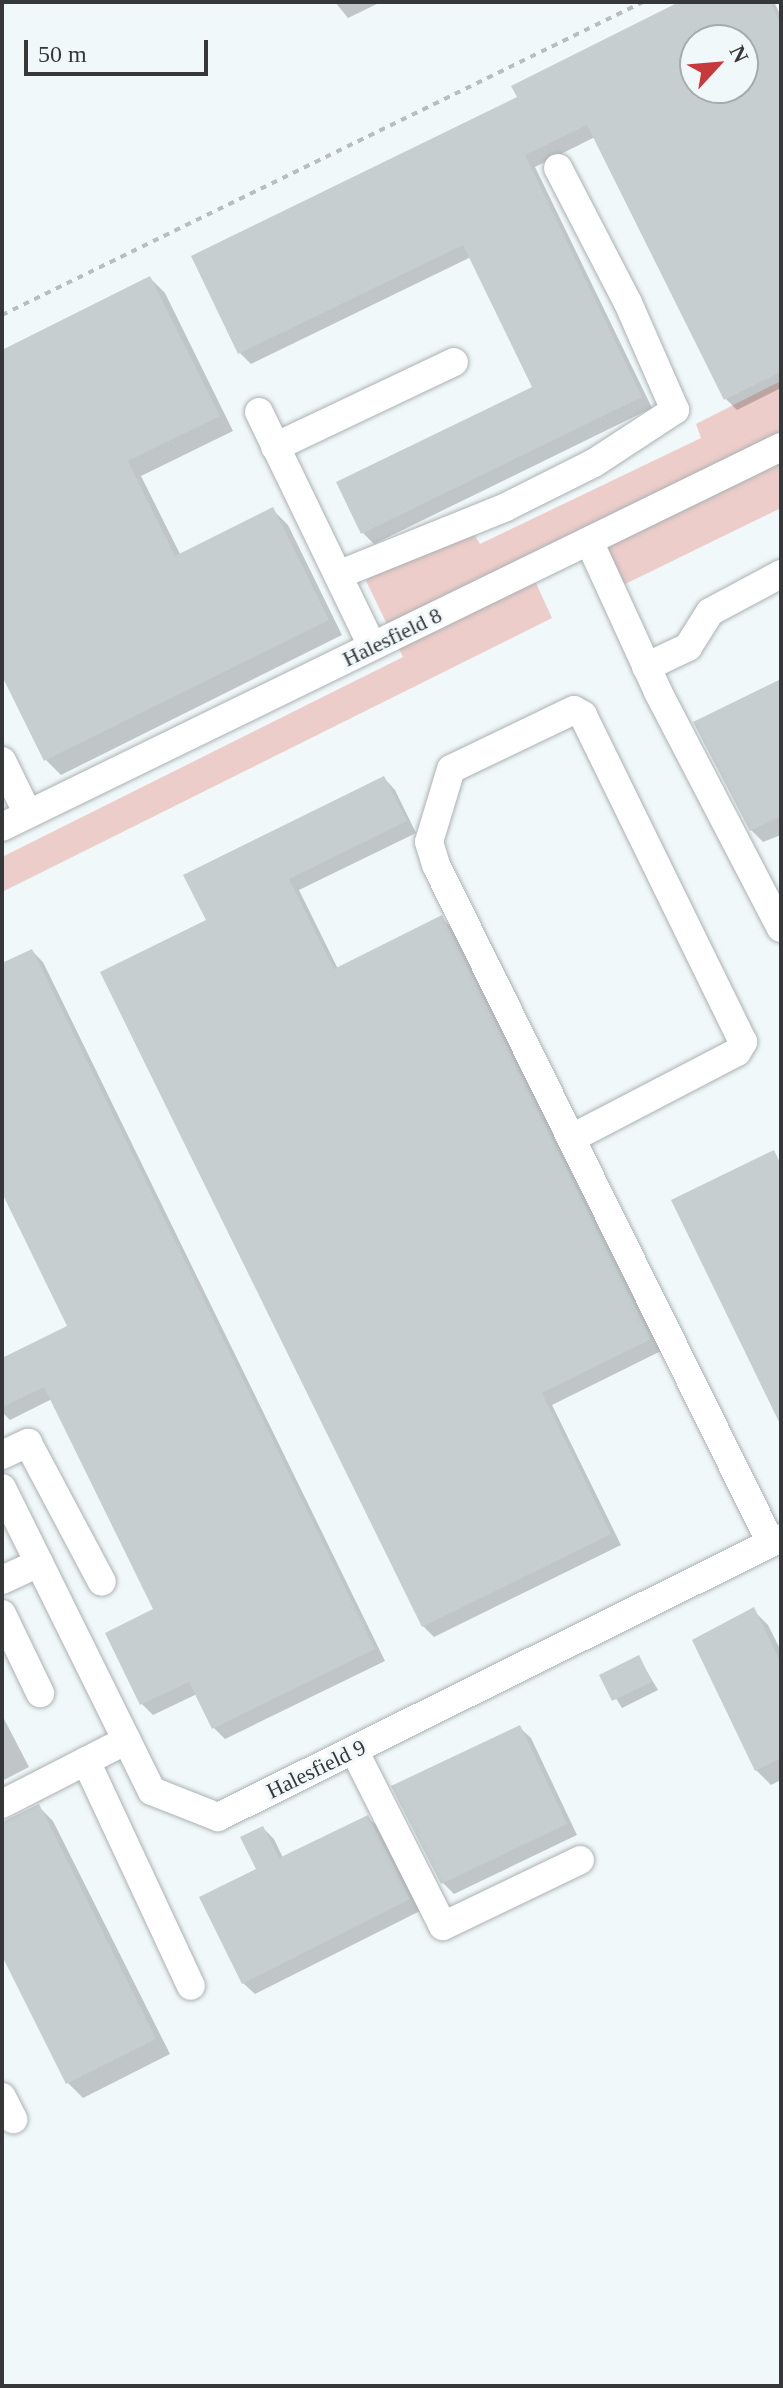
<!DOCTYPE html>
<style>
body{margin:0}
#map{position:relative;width:783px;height:2388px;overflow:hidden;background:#f1f8f9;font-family:"Times New Roman",serif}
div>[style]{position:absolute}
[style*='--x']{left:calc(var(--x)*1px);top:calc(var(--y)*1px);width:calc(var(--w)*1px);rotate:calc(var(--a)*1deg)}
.green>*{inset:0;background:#eccdca}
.shadow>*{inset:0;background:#0003}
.building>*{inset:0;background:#c7cecf}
.path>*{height:4px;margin-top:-2px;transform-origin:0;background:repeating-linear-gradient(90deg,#b8bdbe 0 6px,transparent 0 12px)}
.roads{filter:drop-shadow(0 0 2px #abb1b2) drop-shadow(0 0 2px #abb1b2)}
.minor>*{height:28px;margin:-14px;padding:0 14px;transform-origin:14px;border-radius:14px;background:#fff}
span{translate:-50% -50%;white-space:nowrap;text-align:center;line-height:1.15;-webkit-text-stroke:6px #f1f8f9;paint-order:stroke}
.street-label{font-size:22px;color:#353738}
.frame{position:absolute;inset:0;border:4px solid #353738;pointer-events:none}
.north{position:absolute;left:679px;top:24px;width:80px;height:80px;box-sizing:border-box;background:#f1f8f9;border:2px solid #a6abac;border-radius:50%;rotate:64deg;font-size:22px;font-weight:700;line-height:32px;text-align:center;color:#353738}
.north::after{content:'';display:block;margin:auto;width:28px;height:36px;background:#c8393b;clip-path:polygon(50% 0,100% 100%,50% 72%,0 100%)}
.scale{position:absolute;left:24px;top:40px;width:184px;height:36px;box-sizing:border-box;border:4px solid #353738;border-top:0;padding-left:10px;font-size:24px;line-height:28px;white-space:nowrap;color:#353738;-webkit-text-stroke:6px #f1f8f9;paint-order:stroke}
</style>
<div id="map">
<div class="green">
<div style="clip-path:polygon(781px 381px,781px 508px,613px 590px,594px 551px,535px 581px,552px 618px,2px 892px,2px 857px,403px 657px,366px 581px,377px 566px,472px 531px,480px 544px,701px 438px,696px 424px)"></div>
</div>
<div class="shadow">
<div style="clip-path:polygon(335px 2px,381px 2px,348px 18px)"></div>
<div style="clip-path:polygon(evenodd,684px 2px,774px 2px,781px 16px,781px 388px,737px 410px,726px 399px,595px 137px,535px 167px,652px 408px,374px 544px,363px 533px,535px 388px,471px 257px,251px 364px,240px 353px,519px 98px,684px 2px,695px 40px,743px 40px,743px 88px,695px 88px,695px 40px)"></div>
<div style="clip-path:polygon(150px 278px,165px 293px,233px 431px,141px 476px,181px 556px,273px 510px,288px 525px,342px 635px,61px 775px,46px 760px,2px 672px,2px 352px)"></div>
<div style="clip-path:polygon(781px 681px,781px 835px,763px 842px,751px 830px)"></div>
<div style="clip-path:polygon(384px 778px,395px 790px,416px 833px,299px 890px,338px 969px,442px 918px,453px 929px,661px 1351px,552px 1405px,621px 1545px,434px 1637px,423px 1626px,208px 921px)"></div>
<div style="clip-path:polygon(32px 951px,43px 962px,385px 1661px,225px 1739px,214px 1728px,197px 1694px,153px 1715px,142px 1704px,108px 1634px,156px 1610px,52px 1399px,10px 1420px,2px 1412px,2px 1360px,70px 1327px,2px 1188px,2px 966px)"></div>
<div style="clip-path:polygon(753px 1610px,768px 1625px,781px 1651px,781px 1780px,771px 1785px,756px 1770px)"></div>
<div style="clip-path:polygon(639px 1658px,658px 1690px,622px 1708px,602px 1676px)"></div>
<div style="clip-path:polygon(2px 1715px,29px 1767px,2px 1781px)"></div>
<div style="clip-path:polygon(519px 1727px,531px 1738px,577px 1835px,454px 1894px,443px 1883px)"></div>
<div style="clip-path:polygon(39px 1807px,53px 1821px,170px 2054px,83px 2098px,68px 2083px,2px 1951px,2px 1825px)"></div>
<div style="clip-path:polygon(367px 1817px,379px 1828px,420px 1911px,255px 1994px,243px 1983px,263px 1828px,274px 1839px,283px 1858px)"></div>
</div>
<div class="building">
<div style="clip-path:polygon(evenodd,679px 2px,770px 2px,781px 24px,781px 372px,724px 400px,587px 125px,525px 155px,642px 397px,361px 534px,336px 482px,532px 387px,463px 245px,238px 354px,191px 256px,517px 97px,511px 86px,679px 2px,695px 40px,743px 40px,743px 88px,695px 88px,695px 40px)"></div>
<div style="clip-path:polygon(150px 276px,220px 416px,128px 461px,175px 556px,273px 507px,329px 620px,44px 761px,2px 676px,2px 350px)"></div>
<div style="clip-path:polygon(781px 679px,781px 816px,750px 831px,693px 722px)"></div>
<div style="clip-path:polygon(384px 776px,407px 821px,289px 879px,334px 969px,442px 915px,651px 1339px,542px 1393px,611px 1534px,422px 1627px,100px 972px,206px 920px,183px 875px)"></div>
<div style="clip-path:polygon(32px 949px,375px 1649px,212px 1729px,189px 1682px,140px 1705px,105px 1633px,153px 1609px,44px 1387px,2px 1407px,2px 1358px,67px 1326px,2px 1193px,2px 963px)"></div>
<div style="clip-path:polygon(774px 1150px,781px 1165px,781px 1426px,671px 1200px)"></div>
<div style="clip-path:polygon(754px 1607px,781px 1663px,781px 1758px,755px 1771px,692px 1640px)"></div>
<div style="clip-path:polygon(639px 1655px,652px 1682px,612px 1701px,599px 1675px)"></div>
<div style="clip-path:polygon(520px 1725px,567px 1824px,441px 1884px,391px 1786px)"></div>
<div style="clip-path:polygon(39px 1804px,156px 2039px,66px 2084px,2px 1956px,2px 1822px)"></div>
<div style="clip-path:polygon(368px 1815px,410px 1899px,242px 1984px,199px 1897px,256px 1869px,240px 1837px,263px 1826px,279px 1858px)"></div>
</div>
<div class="path">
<div style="--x:2;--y:315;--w:713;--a:-26.03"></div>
</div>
<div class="roads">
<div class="minor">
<div style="--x:259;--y:412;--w:260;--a:64.2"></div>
<div style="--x:275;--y:447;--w:198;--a:-25.4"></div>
<div style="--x:589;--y:541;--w:166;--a:65.4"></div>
<div style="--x:658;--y:692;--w:266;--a:62.5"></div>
<div style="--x:338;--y:575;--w:181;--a:-22"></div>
<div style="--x:506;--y:507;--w:98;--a:-26.6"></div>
<div style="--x:594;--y:463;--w:97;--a:-33.2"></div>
<div style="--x:675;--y:410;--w:117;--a:-113.7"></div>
<div style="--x:628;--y:303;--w:152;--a:-117.4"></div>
<div style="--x:646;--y:667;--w:47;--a:-25.5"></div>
<div style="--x:688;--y:647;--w:41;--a:-57.8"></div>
<div style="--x:710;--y:612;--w:81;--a:-28.2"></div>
<div style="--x:2;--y:761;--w:59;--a:63.9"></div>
<div style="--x:2;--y:827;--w:867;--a:-26"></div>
<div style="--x:572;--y:1138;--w:186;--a:-27.5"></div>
<div style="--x:737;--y:1052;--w:12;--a:-59"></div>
<div style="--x:743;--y:1042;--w:364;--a:-116.1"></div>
<div style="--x:583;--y:715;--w:10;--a:-151"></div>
<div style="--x:574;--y:710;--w:136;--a:154.4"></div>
<div style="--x:451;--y:769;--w:76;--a:106.8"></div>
<div style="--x:429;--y:842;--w:24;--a:73"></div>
<div style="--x:436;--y:865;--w:756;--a:63.71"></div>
<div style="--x:2;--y:1455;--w:29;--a:-25"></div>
<div style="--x:28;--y:1443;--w:157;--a:62"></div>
<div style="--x:2;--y:1488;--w:338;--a:63.7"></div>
<div style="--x:152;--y:1791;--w:71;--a:21.5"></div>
<div style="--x:218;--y:1817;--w:628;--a:-26.36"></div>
<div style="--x:2;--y:1580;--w:41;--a:-24.7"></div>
<div style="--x:2;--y:1614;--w:88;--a:64.3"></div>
<div style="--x:354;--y:1750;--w:197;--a:63.2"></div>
<div style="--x:443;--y:1926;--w:152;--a:-25.7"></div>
<div style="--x:86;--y:1761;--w:248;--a:65"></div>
<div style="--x:2;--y:1804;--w:140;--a:-27.1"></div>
<div style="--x:2;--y:2097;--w:25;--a:63"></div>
</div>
</div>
<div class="street-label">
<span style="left:392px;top:637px;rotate:-26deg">Halesfield 8</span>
<span style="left:316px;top:1769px;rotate:-26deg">Halesfield 9</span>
</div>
<div class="frame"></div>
<div class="north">N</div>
<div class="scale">50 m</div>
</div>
